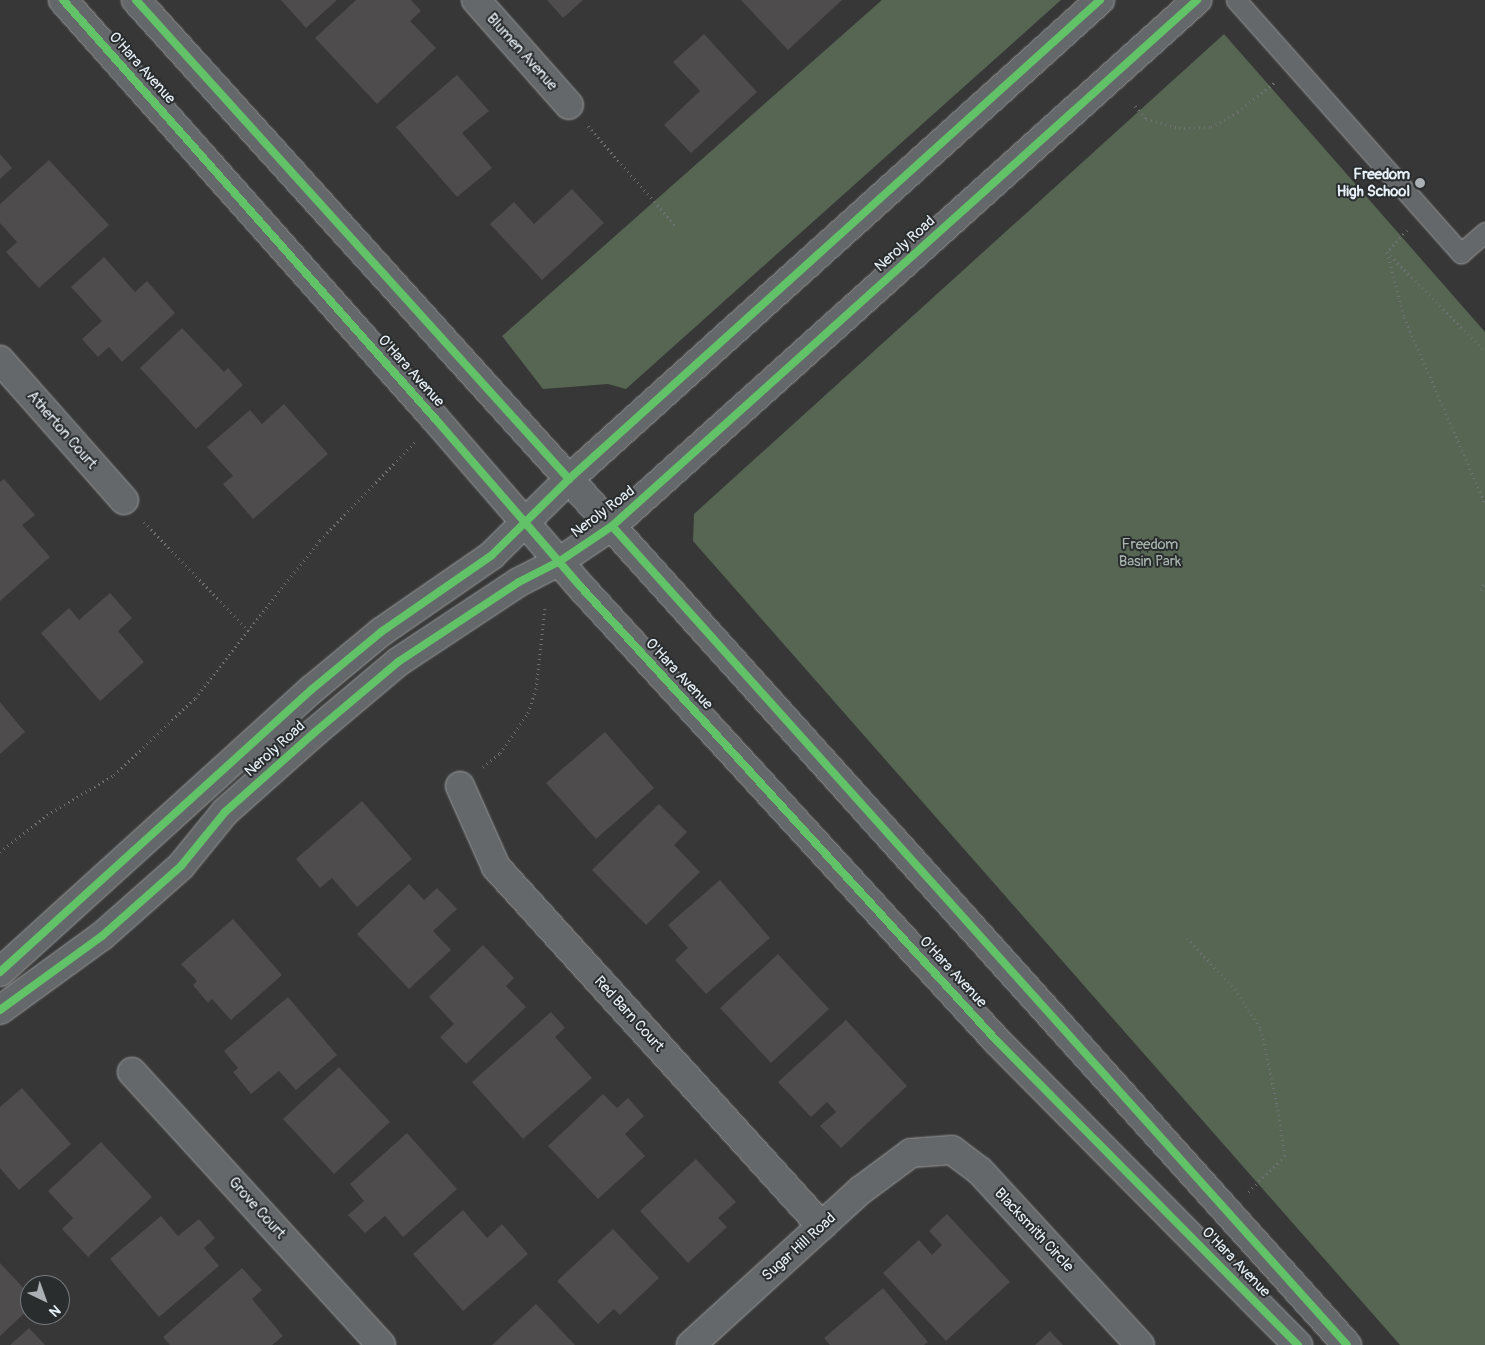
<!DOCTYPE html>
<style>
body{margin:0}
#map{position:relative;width:1485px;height:1345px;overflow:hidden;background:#373737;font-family:Pangolin,sans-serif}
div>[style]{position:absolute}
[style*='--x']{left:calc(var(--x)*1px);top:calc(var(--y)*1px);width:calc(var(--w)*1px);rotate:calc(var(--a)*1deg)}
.green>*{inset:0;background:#566653}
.building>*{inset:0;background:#4f4c4e}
.path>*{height:3px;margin-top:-1.5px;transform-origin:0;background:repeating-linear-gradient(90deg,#6f7172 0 1px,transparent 0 5px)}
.roads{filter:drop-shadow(0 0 1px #9b9d9e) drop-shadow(0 0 1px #9b9d9e)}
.service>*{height:19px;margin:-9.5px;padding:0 9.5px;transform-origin:9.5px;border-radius:9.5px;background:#65686b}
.minor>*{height:28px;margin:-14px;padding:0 14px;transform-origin:14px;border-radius:14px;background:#65686b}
.tertiary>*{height:28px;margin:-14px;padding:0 14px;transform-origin:14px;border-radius:14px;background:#65686b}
.secondary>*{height:28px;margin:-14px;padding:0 14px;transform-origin:14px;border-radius:14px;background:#65686b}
.cycleway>*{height:8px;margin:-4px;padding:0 4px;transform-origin:4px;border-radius:4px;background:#61c268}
.dots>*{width:14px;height:14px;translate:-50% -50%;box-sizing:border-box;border:2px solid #2a2d2e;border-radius:50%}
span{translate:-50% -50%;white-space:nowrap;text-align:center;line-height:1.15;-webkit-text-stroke:4px #2a2d2e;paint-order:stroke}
.street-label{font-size:15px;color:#e8f1f8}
.poi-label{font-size:15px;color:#e8f1f8;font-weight:700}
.right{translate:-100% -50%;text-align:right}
.park-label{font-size:15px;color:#a9b6b0}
.north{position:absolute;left:20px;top:1275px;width:50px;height:50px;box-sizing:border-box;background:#2a2d2e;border:1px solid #767b7f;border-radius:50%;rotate:138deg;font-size:14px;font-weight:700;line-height:20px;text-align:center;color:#e8f1f8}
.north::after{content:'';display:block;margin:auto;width:18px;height:22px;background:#aab0b4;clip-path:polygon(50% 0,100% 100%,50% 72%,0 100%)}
</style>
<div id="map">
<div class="green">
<div style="clip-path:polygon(882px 0,1061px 0,626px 389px,608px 384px,543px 389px,502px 336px)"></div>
<div style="clip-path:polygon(1224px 34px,1485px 332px,1485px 1345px,1400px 1345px,693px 541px,694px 514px)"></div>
</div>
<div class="building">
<div style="clip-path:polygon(281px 0,337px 0,306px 28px)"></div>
<div style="clip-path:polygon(356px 0,411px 0,421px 11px,410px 21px,436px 48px,377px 104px,315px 38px)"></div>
<div style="clip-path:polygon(547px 0,583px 0,563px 18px)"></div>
<div style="clip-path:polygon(741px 0,842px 0,788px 50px)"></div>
<div style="clip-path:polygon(704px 34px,757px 92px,691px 153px,664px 125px,700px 91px,673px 62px)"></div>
<div style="clip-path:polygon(457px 75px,489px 111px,462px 133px,492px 168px,457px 197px,396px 127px)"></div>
<div style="clip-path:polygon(0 154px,12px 168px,0 179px)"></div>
<div style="clip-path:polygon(49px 160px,109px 225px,39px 288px,6px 252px,17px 242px,0 223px,0 204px)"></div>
<div style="clip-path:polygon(572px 189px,604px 223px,542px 280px,490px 224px,514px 202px,534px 224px)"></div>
<div style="clip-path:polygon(104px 257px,135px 292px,147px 281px,175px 313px,122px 362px,109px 347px,98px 357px,82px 339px,102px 321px,71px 287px)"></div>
<div style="clip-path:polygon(182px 328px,224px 372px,228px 368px,243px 385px,196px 429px,140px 368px)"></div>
<div style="clip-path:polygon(284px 404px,328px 454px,253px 519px,223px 484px,233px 476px,207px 447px,250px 410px,262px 424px)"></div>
<div style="clip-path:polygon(4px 479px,35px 515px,22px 525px,50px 557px,0 601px,0 482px)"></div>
<div style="clip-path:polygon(110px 593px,132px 618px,118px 631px,144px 662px,100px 701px,41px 633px,69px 608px,79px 620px)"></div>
<div style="clip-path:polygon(0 702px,25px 732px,0 754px)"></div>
<div style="clip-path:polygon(605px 732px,654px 788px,596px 839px,546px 783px)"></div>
<div style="clip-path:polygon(362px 801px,412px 859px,357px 907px,332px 878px,320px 888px,296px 859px)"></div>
<div style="clip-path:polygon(659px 804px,687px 832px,674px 845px,700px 872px,646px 925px,592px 870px)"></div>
<div style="clip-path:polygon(720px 880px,770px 938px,706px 994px,675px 960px,688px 948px,668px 925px)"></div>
<div style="clip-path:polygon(409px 884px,424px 900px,437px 888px,457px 909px,433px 931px,451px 950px,409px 989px,357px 934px)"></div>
<div style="clip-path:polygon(233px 919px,282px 975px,231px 1020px,212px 999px,208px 1003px,193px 985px,197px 981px,181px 964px)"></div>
<div style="clip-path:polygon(483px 945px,514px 978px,506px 986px,526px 1007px,466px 1064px,440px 1037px,454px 1024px,429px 997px)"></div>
<div style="clip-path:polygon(778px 954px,829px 1009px,771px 1063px,720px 1008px)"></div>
<div style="clip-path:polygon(288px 997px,337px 1055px,296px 1090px,279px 1071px,251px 1094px,233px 1072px,238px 1068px,224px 1051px)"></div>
<div style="clip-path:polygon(551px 1012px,565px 1028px,555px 1037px,592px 1078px,523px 1139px,472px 1082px)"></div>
<div style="clip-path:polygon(846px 1020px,907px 1086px,841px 1148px,820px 1126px,836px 1112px,827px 1102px,811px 1117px,778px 1082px)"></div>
<div style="clip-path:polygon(339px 1067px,390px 1122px,334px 1174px,283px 1119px)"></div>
<div style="clip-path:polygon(22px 1088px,71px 1144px,19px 1190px,0 1168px,0 1107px)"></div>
<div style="clip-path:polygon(603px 1094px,617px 1108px,628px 1098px,644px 1116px,625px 1134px,645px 1156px,598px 1199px,548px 1146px)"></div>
<div style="clip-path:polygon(407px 1133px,457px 1189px,403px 1237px,385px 1216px,365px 1233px,348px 1215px,364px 1201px,350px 1184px)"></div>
<div style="clip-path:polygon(101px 1142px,152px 1197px,88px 1257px,62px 1229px,73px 1218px,48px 1191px)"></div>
<div style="clip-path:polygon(696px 1159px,736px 1202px,718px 1218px,727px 1227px,688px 1263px,640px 1211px)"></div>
<div style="clip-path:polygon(463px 1210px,487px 1238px,502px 1224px,528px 1254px,463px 1311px,413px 1254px)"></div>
<div style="clip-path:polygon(947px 1214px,1010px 1282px,946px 1341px,883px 1273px,919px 1240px,932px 1255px,942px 1245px,929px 1231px)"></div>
<div style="clip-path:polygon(161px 1216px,178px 1236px,199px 1219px,215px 1238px,204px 1248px,219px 1266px,159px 1317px,110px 1259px)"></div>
<div style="clip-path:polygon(613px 1229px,659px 1278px,620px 1315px,614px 1309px,598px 1324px,557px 1281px)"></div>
<div style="clip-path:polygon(0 1263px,30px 1295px,30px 1308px,0 1336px)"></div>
<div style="clip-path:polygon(242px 1268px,262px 1290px,252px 1299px,283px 1336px,272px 1345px,170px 1345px,163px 1337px)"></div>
<div style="clip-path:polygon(883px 1288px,928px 1342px,924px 1345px,830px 1345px,824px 1338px)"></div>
<div style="clip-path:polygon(536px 1304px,575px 1345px,492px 1345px)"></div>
<div style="clip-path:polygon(29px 1328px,45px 1345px,10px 1345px)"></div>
<div style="clip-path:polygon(1050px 1331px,1063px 1345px,1035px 1345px)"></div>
</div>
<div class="path">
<div style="--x:1135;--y:106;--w:17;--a:50"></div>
<div style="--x:1146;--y:119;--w:34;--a:15"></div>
<div style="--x:1179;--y:128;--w:32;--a:-2"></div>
<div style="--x:1211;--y:127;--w:31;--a:-29"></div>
<div style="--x:1238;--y:112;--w:48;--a:-39"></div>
<div style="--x:588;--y:126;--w:132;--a:48.7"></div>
<div style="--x:1407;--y:230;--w:30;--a:132"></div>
<div style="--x:1387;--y:252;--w:139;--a:45.3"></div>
<div style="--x:1387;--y:252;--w:67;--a:75.3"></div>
<div style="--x:1404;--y:317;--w:203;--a:66.5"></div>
<div style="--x:144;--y:522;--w:151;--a:46.1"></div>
<div style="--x:1481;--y:590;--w:8;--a:-60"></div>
<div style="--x:483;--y:767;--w:22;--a:-39"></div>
<div style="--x:500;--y:753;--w:49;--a:-55"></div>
<div style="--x:528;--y:713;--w:25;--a:-72"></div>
<div style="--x:536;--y:689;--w:82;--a:-83.7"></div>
<div style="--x:0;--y:852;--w:60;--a:-38.2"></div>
<div style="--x:47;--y:815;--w:78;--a:-30.8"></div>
<div style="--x:114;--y:775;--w:112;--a:-43.5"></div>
<div style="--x:195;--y:698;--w:201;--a:-51.7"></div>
<div style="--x:320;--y:540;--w:138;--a:-45.9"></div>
<div style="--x:1187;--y:938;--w:70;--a:46.7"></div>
<div style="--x:1235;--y:989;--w:48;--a:57"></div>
<div style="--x:1261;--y:1029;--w:78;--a:78.1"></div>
<div style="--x:1277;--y:1105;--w:52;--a:81.1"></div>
<div style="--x:1285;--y:1156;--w:52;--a:135.8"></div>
</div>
<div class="roads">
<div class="service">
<div style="--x:1236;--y:0;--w:339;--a:48.4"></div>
<div style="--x:1461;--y:253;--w:32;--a:-41"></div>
</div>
<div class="minor">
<div style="--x:476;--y:0;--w:140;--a:48.5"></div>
<div style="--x:0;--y:360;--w:187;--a:48.5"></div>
<div style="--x:460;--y:786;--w:89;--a:66"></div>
<div style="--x:496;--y:867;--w:485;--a:47.8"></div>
<div style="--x:132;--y:1072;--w:369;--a:47.6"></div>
<div style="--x:691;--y:1345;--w:230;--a:-42.4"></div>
<div style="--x:861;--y:1190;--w:62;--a:-36.5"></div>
<div style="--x:911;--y:1153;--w:41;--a:-4.2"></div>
<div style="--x:952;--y:1150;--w:35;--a:37"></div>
<div style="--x:980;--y:1171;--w:236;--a:47.4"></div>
</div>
<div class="tertiary">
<div style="--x:0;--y:972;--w:420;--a:-42.2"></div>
<div style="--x:311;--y:690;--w:91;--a:-39.6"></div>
<div style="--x:381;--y:632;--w:135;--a:-34.7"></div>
<div style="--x:492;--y:555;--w:108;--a:-44.6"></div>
<div style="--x:569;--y:479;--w:715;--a:-42.05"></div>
<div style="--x:0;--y:1010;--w:126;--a:-36"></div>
<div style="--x:102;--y:936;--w:106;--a:-41.5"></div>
<div style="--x:181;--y:866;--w:70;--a:-50.8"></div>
<div style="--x:225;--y:812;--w:120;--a:-41.6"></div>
<div style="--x:315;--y:732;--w:109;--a:-40.1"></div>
<div style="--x:398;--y:662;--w:145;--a:-33.5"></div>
<div style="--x:519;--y:582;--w:46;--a:-27.1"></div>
<div style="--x:560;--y:561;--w:63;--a:-33.9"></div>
<div style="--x:612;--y:526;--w:787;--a:-41.96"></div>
</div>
<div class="secondary">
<div style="--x:63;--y:0;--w:565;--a:48.37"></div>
<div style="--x:438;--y:422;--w:217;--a:49.1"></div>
<div style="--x:580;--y:586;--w:617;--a:47.5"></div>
<div style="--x:997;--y:1041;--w:428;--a:45.3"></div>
<div style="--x:136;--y:0;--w:646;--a:47.89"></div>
<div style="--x:569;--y:479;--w:1164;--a:48.06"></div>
</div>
</div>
<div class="cycleway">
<div style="--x:63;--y:0;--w:565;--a:48.37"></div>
<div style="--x:438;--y:422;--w:217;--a:49.1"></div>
<div style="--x:580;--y:586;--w:617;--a:47.5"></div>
<div style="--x:997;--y:1041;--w:428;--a:45.3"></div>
<div style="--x:136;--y:0;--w:646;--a:47.89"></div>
<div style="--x:612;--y:526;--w:1100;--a:48.09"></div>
<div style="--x:0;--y:972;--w:420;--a:-42.2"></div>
<div style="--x:311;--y:690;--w:91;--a:-39.6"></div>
<div style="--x:381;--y:632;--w:135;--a:-34.7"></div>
<div style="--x:492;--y:555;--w:108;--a:-44.6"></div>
<div style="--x:569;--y:479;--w:715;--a:-42.05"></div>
<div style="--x:0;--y:1010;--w:126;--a:-36"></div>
<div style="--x:102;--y:936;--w:106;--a:-41.5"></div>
<div style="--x:181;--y:866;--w:70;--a:-50.8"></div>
<div style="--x:225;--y:812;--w:120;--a:-41.6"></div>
<div style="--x:315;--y:732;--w:109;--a:-40.1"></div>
<div style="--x:398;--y:662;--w:145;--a:-33.5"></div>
<div style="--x:519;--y:582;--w:46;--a:-27.1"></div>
<div style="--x:560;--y:561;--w:63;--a:-33.9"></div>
<div style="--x:612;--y:526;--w:787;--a:-41.96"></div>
</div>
<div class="dots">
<div style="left:1420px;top:183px;background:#aab0b4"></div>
</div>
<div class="street-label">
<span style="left:522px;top:52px;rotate:48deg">Blumen Avenue</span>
<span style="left:142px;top:68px;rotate:48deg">O'Hara Avenue</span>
<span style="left:905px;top:244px;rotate:-42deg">Neroly Road</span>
<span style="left:411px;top:371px;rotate:48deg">O'Hara Avenue</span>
<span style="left:62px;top:430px;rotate:49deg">Atherton Court</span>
<span style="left:603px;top:512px;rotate:-37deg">Neroly Road</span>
<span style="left:679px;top:674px;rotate:47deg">O'Hara Avenue</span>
<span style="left:275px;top:749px;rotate:-42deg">Neroly Road</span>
<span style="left:953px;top:972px;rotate:47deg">O'Hara Avenue</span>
<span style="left:629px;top:1014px;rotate:48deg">Red Barn Court</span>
<span style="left:257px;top:1208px;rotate:48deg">Grove Court</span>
<span style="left:1034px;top:1230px;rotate:47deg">Blacksmith Circle</span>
<span style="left:799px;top:1247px;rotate:-42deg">Sugar Hill Road</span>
<span style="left:1236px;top:1262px;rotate:46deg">O'Hara Avenue</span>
</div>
<div class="poi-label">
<span class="right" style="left:1410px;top:183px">Freedom<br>High School</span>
</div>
<div class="park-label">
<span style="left:1150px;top:553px">Freedom<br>Basin Park</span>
</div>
<div class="north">N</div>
</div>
